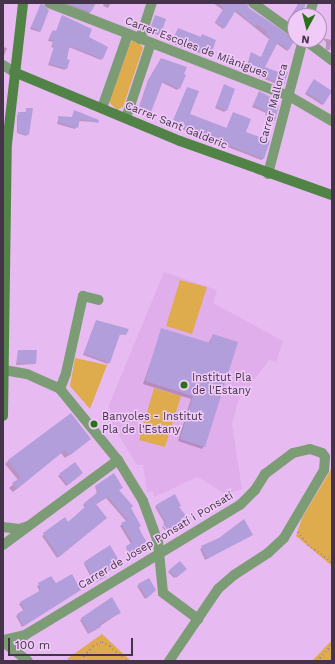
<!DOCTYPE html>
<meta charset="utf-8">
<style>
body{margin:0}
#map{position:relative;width:335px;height:664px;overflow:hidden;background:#e8baf2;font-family:"Work Sans",sans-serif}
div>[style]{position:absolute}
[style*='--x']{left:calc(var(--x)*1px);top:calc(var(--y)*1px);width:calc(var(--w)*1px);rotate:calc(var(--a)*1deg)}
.built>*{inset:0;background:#e1aeec}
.green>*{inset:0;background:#deab4d}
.shadow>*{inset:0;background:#0003}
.building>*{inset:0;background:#b39edc}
.path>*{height:1.5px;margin-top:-0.75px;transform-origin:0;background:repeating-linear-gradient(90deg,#a17fa8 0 1px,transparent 0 4px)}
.street>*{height:10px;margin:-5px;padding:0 5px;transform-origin:5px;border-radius:5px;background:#7b9c74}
.secondary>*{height:10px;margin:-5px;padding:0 5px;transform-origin:5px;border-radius:5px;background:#518347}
.dots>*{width:11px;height:11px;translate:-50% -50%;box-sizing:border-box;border:2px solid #f0cbf8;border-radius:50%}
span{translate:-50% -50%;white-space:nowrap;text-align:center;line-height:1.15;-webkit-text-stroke:3px #f0cbf8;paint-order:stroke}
.street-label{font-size:11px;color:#453349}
.poi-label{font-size:11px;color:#453349}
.left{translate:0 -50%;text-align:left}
.frame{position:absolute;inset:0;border:4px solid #453349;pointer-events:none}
.north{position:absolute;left:287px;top:8px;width:40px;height:40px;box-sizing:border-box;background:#f0cbf8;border:1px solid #ac8eb2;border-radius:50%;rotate:187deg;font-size:11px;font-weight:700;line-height:16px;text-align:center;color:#453349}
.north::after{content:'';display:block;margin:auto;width:14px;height:18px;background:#287114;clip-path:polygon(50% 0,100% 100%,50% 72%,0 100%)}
.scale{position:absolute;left:8px;top:638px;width:125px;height:18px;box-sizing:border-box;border:2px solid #453349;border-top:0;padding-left:5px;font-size:12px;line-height:14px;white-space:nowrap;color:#453349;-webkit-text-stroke:3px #f0cbf8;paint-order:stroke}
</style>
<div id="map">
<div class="built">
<div style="clip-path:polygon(164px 272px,217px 290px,213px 303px,283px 341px,276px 362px,269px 360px,238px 401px,232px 424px,242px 489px,225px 494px,198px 477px,154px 497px,153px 491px,147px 492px,143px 465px,137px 465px,111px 423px,109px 405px)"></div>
</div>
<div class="green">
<div style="clip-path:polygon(131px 41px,139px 42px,143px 48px,123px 107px,117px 110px,109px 102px)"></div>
<div style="clip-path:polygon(180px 280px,207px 287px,192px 334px,166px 326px)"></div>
<div style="clip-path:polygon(75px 358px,107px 365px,90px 409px,70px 386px)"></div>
<div style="clip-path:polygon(154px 388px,181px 396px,165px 447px,139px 440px)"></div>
<div style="clip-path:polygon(332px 468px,332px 566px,296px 536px,302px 518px)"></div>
<div style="clip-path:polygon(102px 634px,131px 661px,71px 661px,67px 659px)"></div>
<div style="clip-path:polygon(332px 640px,332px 661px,312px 661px)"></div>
</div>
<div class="shadow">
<div style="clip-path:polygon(62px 3px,95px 3px,89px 14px)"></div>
<div style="clip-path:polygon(104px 3px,111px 3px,108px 8px,103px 6px)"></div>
<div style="clip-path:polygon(213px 3px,246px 3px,246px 7px,295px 40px,287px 51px,276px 43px,264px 68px,280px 74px,282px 71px,281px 86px,246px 71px,250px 55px,261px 58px,269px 39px,234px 11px,223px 29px,215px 23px,223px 10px)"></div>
<div style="clip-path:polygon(296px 3px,305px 3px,300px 16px,295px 16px,293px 26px,287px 22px,298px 5px)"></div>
<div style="clip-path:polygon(41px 5px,41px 31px,39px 32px,30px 29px)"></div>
<div style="clip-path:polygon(155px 16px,160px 33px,158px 35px,149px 31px)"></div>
<div style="clip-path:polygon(61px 18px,88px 37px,102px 58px,101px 60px,69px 47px,65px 70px,48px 65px,54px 48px,51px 47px,53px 42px,48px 41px,51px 33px,56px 32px)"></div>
<div style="clip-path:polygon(178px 29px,200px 38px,202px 35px,210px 54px,208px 56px,171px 43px)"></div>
<div style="clip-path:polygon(322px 38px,332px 40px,330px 50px,326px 50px,326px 42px)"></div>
<div style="clip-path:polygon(3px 47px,7px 48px,3px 58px)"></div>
<div style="clip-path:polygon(161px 59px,179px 88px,177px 90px,161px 82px,149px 113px,138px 110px,148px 80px)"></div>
<div style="clip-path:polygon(313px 82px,324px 104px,322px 105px,305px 94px)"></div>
<div style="clip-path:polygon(224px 86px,226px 110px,224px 112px,215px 108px)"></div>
<div style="clip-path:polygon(188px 88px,188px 114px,226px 129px,233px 113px,245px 133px,269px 141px,263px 159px,261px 160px,171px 125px)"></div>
<div style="clip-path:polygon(259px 93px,274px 120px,273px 122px,268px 120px,269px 117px,265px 115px,266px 113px,252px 107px)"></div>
<div style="clip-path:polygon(27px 109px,28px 134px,26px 136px,17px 133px,17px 115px,25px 113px)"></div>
<div style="clip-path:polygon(75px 111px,97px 122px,79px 121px,75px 129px,57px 124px,59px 117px,72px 117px)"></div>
<div style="clip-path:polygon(96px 321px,125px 334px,119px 335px,108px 364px,83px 355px)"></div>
<div style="clip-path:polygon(162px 329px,208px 344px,213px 335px,204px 446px,202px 449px,178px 441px,191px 399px,143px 384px)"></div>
<div style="clip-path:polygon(18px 351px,35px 364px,16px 365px)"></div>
<div style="clip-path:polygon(87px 442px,65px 458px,61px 453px,13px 492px,9px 488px,18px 480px,5px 464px,9px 460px)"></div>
<div style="clip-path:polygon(60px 475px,80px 475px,66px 486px,58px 476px)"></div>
<div style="clip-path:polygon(95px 486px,118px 490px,130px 508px,148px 548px,132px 558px,126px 548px,131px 544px,120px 526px,126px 521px,106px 498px,95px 505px,104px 519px,57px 558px,42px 536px,64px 519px,67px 523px,85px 508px,83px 505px,97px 494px)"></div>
<div style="clip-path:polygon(157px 505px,178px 507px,165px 524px,155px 507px)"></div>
<div style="clip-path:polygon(163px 526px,171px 536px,170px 537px,162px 527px)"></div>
<div style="clip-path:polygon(251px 535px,205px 560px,200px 549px,219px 538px)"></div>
<div style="clip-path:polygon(85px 562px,119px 564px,103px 574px,103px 578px,94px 583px,84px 564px)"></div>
<div style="clip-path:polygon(180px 562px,185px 569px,174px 578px,168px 572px)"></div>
<div style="clip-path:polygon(51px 577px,55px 584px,78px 591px,22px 627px,16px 616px,24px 611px,19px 604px,40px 592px,37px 586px)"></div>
<div style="clip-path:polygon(139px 585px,150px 592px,152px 594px,145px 599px,137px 586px)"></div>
<div style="clip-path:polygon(118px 614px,88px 634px,80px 620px,82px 619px)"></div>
</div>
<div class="building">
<div style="clip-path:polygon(41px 3px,49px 10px,41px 31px,31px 27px)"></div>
<div style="clip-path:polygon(67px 3px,96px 3px,91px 12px)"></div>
<div style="clip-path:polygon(217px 3px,247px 3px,249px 8px,295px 39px,289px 50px,278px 42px,265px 67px,281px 73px,281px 70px,288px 72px,284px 85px,247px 69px,251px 52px,261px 57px,270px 37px,266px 34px,267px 31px,257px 24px,255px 27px,236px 10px,225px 28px,215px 22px,224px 8px)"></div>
<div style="clip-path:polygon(299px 3px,306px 3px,302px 16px,295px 16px,295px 25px,288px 20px)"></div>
<div style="clip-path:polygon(62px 15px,92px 29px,89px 37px,108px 47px,103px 59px,70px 46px,66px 59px,70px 60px,67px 69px,49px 63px,54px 47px,52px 46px,54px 41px,49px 39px,53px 30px,56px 31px)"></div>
<div style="clip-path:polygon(155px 15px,166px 19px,161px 34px,150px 30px)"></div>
<div style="clip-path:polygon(178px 28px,201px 37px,202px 34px,216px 40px,211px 55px,172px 42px)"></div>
<div style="clip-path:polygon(161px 58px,187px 67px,184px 74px,186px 75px,180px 89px,163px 81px,151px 112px,139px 108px,150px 77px)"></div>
<div style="clip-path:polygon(314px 79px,332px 91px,324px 104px,306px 92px)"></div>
<div style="clip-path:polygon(224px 84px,235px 89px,227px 111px,216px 106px)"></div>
<div style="clip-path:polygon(187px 87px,199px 91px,190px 114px,227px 128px,233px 112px,251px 119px,246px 132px,270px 141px,264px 159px,172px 123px)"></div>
<div style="clip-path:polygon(259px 91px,276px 100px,275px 104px,279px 105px,275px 121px,269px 119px,270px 115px,266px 114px,267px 111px,253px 105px)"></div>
<div style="clip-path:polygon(26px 108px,33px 108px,29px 135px,18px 132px,18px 112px,26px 112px)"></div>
<div style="clip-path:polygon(74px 110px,99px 120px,98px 123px,80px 119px,78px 128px,59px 123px,58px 116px,72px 117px)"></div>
<div style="clip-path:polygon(96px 320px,129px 329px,126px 335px,120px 334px,110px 363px,84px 353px)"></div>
<div style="clip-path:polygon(161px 328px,210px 343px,213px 334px,238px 342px,205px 447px,180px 439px,193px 396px,145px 381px)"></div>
<div style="clip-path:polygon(18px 350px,37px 350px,36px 364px,17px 363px)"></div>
<div style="clip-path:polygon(71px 413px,91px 439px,69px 456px,65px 450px,17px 489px,12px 483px,21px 477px,8px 460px)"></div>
<div style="clip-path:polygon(75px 462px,83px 473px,68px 485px,59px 474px)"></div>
<div style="clip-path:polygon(114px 473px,123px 488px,119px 490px,133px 506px,131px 508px,141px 526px,138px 528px,150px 547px,134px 558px,126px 546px,133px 542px,121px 523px,128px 520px,108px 497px,96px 504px,107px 518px,59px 557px,43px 533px,65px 517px,68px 522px,86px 506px,84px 503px,98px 492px,95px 486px)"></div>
<div style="clip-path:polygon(175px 494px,181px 506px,179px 507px,191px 522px,172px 536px,163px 524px,166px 522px,156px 505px)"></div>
<div style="clip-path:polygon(244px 519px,253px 535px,207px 559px,201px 546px,219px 538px)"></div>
<div style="clip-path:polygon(110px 545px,121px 564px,103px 573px,106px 577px,96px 582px,84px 562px)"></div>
<div style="clip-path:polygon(180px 561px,187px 569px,176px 578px,169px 570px)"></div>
<div style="clip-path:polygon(72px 574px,81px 590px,24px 626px,17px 614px,25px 609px,20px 602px,41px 590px,38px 583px,51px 576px,56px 583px)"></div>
<div style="clip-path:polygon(149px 578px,156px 590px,147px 598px,138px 584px)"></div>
<div style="clip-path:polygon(112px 597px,121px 613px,99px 624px,101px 627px,90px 633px,81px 618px)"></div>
</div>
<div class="path">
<div style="--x:298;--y:532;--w:16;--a:52"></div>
<div style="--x:308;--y:545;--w:29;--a:35"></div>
<div style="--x:84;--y:661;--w:5;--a:-90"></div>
<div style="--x:84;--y:656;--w:13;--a:-48"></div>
<div style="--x:93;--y:646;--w:10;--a:-24"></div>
<div style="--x:102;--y:642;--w:9;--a:27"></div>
<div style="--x:110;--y:646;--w:22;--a:43"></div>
<div style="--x:317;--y:661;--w:22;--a:-47"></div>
</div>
<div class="street">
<div style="--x:49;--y:3;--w:257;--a:21.2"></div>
<div style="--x:289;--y:96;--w:50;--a:30.2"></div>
<div style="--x:253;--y:3;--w:52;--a:35.5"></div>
<div style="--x:309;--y:16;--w:14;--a:-73"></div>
<div style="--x:140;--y:39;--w:38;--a:-72"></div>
<div style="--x:305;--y:40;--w:34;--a:37"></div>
<div style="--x:3;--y:65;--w:13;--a:32"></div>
<div style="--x:102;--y:108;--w:78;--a:-70.6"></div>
<div style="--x:126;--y:118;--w:79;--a:-71.6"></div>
<div style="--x:268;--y:174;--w:138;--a:-75.4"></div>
<div style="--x:4;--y:370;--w:23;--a:10"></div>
<div style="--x:27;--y:374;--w:36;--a:24"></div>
<div style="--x:60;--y:389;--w:92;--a:50.8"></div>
<div style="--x:118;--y:460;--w:48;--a:58.6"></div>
<div style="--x:143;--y:501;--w:44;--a:69.9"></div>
<div style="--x:158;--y:542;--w:51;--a:84.4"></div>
<div style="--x:163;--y:593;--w:44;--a:36.6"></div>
<div style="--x:60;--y:389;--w:17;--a:-69"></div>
<div style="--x:66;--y:373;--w:79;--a:-77.6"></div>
<div style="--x:83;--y:296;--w:16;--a:14"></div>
<div style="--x:3;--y:527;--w:16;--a:7"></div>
<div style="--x:19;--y:529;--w:9;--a:-18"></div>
<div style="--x:3;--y:545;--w:143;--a:-36.5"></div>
<div style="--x:3;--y:640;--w:23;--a:-13"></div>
<div style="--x:25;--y:635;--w:251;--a:-31.2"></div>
<div style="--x:240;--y:505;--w:21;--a:-45"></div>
<div style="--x:255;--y:490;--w:19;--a:-58"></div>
<div style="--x:265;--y:474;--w:35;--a:-37"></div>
<div style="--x:293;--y:453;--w:17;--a:-13"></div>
<div style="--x:310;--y:449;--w:13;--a:18"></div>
<div style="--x:322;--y:453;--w:5;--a:53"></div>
<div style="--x:325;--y:457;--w:13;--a:94"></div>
<div style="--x:324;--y:470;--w:79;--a:120.5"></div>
<div style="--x:284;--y:538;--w:22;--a:137"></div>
<div style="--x:268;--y:553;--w:40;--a:147.1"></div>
<div style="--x:234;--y:575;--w:21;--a:139"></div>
<div style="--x:218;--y:589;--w:87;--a:124.2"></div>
<div style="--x:3;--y:642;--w:31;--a:37"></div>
</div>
<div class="secondary">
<div style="--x:14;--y:72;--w:180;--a:22.6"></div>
<div style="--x:180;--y:141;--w:161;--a:19.6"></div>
<div style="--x:3;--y:416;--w:272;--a:-89.2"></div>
<div style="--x:7;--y:144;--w:142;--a:-83.5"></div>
</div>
<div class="dots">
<div style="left:184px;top:385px;background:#287114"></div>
<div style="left:94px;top:424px;background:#287114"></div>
</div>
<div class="street-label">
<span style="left:196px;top:48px;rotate:21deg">Carrer Escoles de Miànigues</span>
<span style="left:274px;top:104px;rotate:-75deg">Carrer Mallorca</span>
<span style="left:176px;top:126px;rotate:22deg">Carrer Sant Galderic</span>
<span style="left:156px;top:541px;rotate:-31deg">Carrer de Josep Ponsatí i Ponsatí</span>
</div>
<div class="poi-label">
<span class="left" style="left:192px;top:385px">Institut Pla<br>de l'Estany</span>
<span class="left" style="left:102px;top:424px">Banyoles - Institut<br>Pla de l'Estany</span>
</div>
<div class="frame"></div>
<div class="north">N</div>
<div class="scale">100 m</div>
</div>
